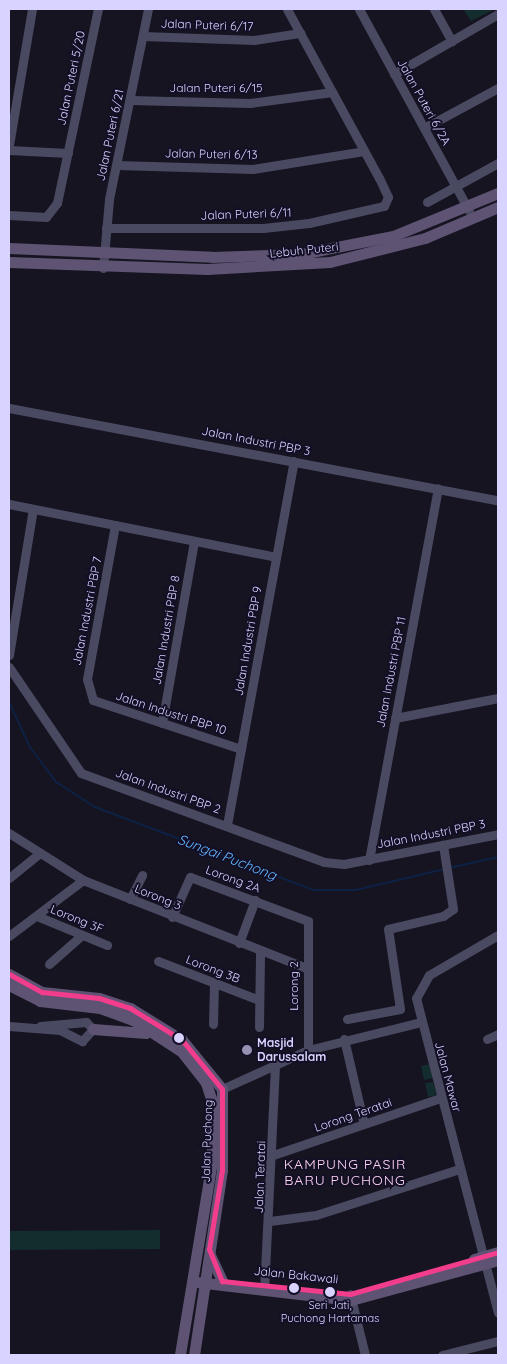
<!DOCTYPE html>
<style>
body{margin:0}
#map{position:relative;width:507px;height:1364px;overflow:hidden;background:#161421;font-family:Quicksand,sans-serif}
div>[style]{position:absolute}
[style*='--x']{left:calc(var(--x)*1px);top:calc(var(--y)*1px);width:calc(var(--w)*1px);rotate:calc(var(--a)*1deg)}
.green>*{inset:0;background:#132c2d}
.stream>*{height:2px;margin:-1px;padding:0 1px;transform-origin:1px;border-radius:1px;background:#0d2144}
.minor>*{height:9px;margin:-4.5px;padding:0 4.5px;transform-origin:4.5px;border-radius:4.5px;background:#4a4962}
.major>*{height:11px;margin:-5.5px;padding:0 5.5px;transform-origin:5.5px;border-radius:5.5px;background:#5e5373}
.bus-1>*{height:5px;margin:-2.5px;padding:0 2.5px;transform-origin:2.5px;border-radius:2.5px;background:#f23d8d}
.dots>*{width:14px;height:14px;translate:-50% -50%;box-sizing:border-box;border:2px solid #130f26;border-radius:50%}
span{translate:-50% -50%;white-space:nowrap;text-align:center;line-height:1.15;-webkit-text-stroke:4px #130f26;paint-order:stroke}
.bus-label{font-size:11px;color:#d9d4ff}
.street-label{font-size:12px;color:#d9d4ff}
.poi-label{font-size:12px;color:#d9d4ff;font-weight:700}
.left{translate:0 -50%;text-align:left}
.water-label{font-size:14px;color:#62b6ff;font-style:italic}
.neighbourhood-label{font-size:14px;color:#ffd6f0;letter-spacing:1px}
.frame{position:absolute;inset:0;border:10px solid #d9d4ff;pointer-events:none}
</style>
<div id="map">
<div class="green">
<div style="clip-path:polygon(463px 9px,495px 9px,471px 21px)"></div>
<div style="clip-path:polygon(429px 1064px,433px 1078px,424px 1080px,421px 1066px)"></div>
<div style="clip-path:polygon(433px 1082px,437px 1095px,428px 1097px,425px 1083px)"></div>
<div style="clip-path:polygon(160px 1230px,160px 1249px,9px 1250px,9px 1231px)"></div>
</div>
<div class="stream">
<div style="--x:9;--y:702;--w:50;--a:65"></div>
<div style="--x:30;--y:747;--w:44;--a:53.4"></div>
<div style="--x:56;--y:782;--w:46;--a:32.7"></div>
<div style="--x:95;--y:807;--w:234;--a:20.8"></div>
<div style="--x:314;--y:890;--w:42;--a:0"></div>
<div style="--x:356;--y:890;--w:91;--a:-13.3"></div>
<div style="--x:449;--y:868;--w:50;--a:-12.7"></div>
</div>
<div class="minor">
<div style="--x:359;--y:9;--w:230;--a:61.4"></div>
<div style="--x:434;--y:9;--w:37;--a:61"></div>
<div style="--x:143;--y:36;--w:111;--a:2.1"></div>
<div style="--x:254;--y:40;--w:47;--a:-8.7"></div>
<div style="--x:394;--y:74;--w:120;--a:-30"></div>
<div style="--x:130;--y:100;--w:120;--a:1.4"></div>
<div style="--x:250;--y:103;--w:83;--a:-7.6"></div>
<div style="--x:424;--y:128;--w:84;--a:-28.4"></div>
<div style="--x:9;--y:145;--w:138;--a:-80.4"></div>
<div style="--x:9;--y:150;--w:59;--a:2.9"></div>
<div style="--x:117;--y:165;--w:136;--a:1.7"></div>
<div style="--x:253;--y:169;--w:112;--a:-9.2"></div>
<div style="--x:427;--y:202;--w:81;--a:-28.8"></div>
<div style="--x:9;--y:215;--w:37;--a:3"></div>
<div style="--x:46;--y:217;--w:18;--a:-52"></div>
<div style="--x:57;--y:203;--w:198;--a:-78.1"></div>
<div style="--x:106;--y:228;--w:157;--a:0"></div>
<div style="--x:263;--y:228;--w:46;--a:-6.2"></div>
<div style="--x:309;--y:223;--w:77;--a:-12.8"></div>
<div style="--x:384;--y:206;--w:10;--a:-66"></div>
<div style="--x:388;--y:197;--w:21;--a:-115"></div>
<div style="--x:379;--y:178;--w:192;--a:-118.6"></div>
<div style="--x:103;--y:268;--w:69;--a:-85"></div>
<div style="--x:109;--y:199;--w:194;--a:-78.4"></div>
<div style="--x:9;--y:408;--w:498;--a:10.7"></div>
<div style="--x:9;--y:504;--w:272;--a:11.2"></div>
<div style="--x:115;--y:525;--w:157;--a:100.3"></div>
<div style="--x:87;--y:679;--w:22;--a:74"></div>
<div style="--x:93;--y:700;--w:156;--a:18.3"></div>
<div style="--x:9;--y:655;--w:148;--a:-80.7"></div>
<div style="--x:9;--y:667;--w:128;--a:55.8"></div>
<div style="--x:81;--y:773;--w:259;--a:20.1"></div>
<div style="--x:324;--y:862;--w:20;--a:6"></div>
<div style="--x:344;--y:864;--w:157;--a:-11"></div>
<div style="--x:395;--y:718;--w:105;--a:-11"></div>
<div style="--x:162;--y:723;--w:185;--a:-80"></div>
<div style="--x:227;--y:825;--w:370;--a:-79.6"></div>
<div style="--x:9;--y:833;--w:88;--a:32.4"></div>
<div style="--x:83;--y:880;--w:240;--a:21.5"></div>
<div style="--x:369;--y:860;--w:378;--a:-79.5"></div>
<div style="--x:9;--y:878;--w:40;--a:-39"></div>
<div style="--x:130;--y:899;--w:27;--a:-63"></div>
<div style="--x:37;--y:916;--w:76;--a:22.5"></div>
<div style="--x:172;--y:917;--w:44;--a:-65.8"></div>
<div style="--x:190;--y:877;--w:126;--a:20.4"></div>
<div style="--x:308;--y:921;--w:129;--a:90"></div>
<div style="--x:498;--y:935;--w:80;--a:149.9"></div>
<div style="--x:429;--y:975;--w:26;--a:119"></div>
<div style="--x:416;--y:998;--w:325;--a:75.4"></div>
<div style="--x:9;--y:936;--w:93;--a:-37.1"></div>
<div style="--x:239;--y:943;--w:46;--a:-69.6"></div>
<div style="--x:158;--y:961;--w:108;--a:21.1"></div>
<div style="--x:49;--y:964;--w:44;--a:-41.3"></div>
<div style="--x:347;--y:1019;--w:54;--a:-10.7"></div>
<div style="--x:400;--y:1009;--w:81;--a:-98.5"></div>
<div style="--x:388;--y:929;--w:57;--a:-13.3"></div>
<div style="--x:443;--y:916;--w:12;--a:-35"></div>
<div style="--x:453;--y:909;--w:65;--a:-98.9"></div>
<div style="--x:213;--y:1024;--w:41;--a:-88.6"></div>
<div style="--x:9;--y:1026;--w:51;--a:4.5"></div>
<div style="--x:60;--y:1030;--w:25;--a:27"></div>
<div style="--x:82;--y:1041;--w:16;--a:-47"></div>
<div style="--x:93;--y:1029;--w:10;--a:-135"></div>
<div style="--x:86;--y:1022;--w:46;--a:175"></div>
<div style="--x:259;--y:1027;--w:76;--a:-89.2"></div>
<div style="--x:344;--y:1039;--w:87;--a:76.8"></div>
<div style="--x:487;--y:1039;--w:12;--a:-24"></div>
<div style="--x:222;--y:1089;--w:94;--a:-24.4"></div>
<div style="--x:308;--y:1050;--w:116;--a:-13.9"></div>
<div style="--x:273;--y:1155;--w:176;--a:-18.8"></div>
<div style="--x:270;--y:1221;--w:46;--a:-7.4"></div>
<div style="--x:316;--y:1215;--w:150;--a:-17.8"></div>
<div style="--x:264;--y:1291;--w:227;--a:-87.2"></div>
<div style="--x:350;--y:1294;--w:63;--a:76.2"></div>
<div style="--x:442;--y:1355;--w:58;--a:-14"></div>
</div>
<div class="major">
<div style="--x:9;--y:248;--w:203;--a:2.5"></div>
<div style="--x:212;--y:257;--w:89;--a:-1.9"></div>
<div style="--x:301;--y:254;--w:94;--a:-11.1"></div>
<div style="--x:393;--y:236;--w:113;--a:-22.3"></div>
<div style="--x:9;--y:262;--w:198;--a:2"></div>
<div style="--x:207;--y:269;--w:123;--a:-3.3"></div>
<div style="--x:330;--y:262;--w:98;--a:-14.2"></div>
<div style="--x:425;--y:238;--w:79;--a:-23"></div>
<div style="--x:9;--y:974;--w:38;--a:29"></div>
<div style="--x:42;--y:992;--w:57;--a:6"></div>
<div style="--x:99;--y:998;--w:33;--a:18"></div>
<div style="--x:130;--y:1008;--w:61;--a:31.6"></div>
<div style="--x:182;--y:1040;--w:63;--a:50.8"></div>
<div style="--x:222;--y:1089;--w:81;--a:90"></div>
<div style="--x:222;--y:1170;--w:187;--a:98.6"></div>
<div style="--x:9;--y:985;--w:35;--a:27"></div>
<div style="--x:40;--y:1001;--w:60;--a:6.7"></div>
<div style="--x:100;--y:1008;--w:35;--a:20"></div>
<div style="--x:133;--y:1020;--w:59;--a:33.1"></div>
<div style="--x:182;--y:1052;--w:39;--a:52"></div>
<div style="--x:206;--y:1083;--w:19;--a:72"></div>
<div style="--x:212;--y:1101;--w:60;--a:90"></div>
<div style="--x:212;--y:1161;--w:197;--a:99.4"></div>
<div style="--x:93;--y:1029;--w:53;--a:4.3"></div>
<div style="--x:210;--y:1255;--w:29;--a:65"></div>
<div style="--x:474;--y:1259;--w:25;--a:-16"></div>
<div style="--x:197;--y:1282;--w:155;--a:6.7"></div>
<div style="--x:351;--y:1300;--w:152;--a:-15.2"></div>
</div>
<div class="bus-1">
<div style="--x:9;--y:974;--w:38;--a:29"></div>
<div style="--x:42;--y:992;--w:57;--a:6"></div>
<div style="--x:99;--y:998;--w:33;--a:18"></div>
<div style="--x:130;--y:1008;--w:61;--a:31.6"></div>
<div style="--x:182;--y:1040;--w:63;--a:50.8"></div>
<div style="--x:222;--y:1089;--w:81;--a:90"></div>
<div style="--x:222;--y:1170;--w:80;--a:99.3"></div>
<div style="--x:209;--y:1249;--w:35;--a:68"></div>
<div style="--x:222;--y:1281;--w:129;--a:5.8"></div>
<div style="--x:350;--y:1294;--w:154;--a:-15.8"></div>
</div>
<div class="dots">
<div style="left:179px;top:1038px;background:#d9d4ff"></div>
<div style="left:247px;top:1050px;background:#9591b1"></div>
<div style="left:294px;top:1288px;background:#d9d4ff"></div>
<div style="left:330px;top:1292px;background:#d9d4ff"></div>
</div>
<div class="bus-label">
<span style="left:330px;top:1312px">Seri Jati,<br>Puchong Hartamas</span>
</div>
<div class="street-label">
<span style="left:207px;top:25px;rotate:2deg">Jalan Puteri 6/17</span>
<span style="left:71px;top:78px;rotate:-78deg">Jalan Puteri 5/20</span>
<span style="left:216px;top:88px">Jalan Puteri 6/15</span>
<span style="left:424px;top:102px;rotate:61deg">Jalan Puteri 6/2A</span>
<span style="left:110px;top:135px;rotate:-78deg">Jalan Puteri 6/21</span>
<span style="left:211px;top:154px;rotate:1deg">Jalan Puteri 6/13</span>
<span style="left:246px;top:214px;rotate:-2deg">Jalan Puteri 6/11</span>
<span style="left:304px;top:250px;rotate:-6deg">Lebuh Puteri</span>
<span style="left:256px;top:441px;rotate:11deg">Jalan Industri PBP 3</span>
<span style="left:87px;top:611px;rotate:-79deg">Jalan Industri PBP 7</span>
<span style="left:166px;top:630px;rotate:-80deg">Jalan Industri PBP 8</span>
<span style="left:248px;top:641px;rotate:-80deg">Jalan Industri PBP 9</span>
<span style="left:391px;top:672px;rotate:-79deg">Jalan Industri PBP 11</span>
<span style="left:171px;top:713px;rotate:18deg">Jalan Industri PBP 10</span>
<span style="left:168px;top:791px;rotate:20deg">Jalan Industri PBP 2</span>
<span style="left:431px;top:834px;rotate:-11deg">Jalan Industri PBP 3</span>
<span style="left:233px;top:879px;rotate:20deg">Lorong 2A</span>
<span style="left:158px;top:897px;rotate:22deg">Lorong 3</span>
<span style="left:77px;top:919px;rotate:22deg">Lorong 3F</span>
<span style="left:213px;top:969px;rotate:21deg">Lorong 3B</span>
<span style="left:294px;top:986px;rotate:-90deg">Lorong 2</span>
<span style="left:448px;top:1077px;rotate:75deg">Jalan Mawar</span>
<span style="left:353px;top:1115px;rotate:-19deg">Lorong Teratai</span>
<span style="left:207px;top:1141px;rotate:-88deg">Jalan Puchong</span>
<span style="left:260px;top:1177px;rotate:-88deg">Jalan Teratai</span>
<span style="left:296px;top:1275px;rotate:6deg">Jalan Bakawali</span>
</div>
<div class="poi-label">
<span class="left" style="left:257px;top:1050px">Masjid<br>Darussalam</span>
</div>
<div class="water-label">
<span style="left:227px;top:857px;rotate:21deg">Sungai Puchong</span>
</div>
<div class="neighbourhood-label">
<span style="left:345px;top:1172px">KAMPUNG PASIR<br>BARU PUCHONG</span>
</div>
<div class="frame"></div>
</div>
